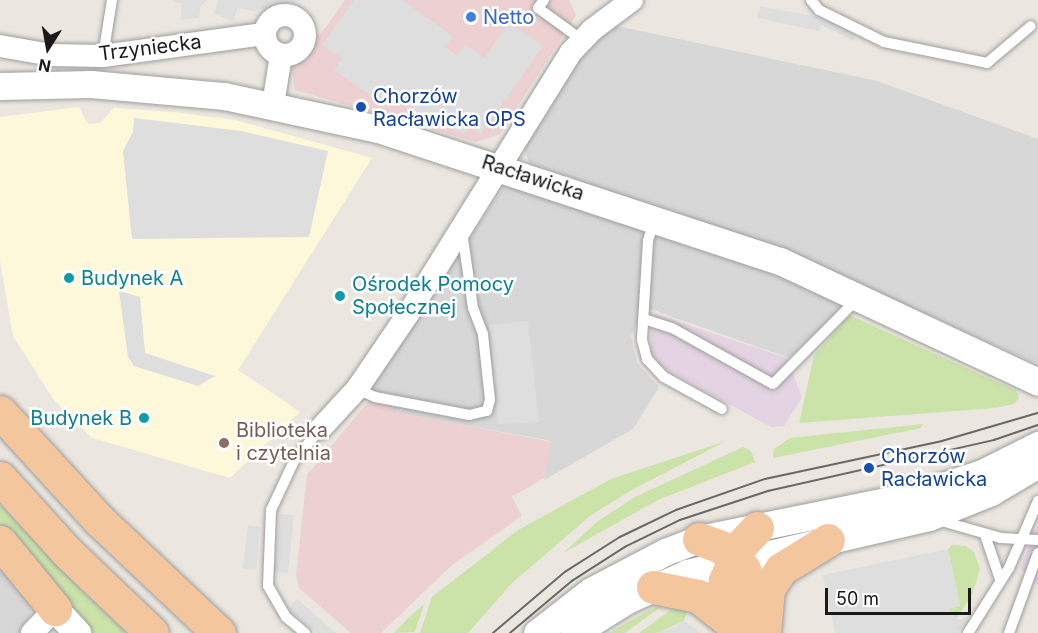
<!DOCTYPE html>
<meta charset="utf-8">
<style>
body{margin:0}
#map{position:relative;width:1038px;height:633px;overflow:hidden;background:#ebe7e0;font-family:Inter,sans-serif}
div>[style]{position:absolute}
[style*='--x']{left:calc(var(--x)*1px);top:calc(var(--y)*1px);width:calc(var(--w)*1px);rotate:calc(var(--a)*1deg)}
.residential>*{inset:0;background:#d8d7d7}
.commercial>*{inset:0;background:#ecd0d2}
.industrial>*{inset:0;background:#e4d3e3}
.education>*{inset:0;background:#fcf8d9}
.grass>*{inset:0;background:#cbe3a9}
.parking>*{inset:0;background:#dedede}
.roads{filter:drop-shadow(0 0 2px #9e9e9e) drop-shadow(0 0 2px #9e9e9e)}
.service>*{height:10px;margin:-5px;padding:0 5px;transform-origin:5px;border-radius:5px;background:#fff}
.minor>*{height:22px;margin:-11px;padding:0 11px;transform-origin:11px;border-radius:11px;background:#fff}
.minor>.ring{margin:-11px;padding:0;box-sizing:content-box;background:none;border:22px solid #fff;border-radius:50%}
.tertiary>*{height:27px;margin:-13.5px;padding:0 13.5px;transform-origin:13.5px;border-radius:13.5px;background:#fff}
.primary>*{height:33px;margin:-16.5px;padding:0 16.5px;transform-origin:16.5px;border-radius:16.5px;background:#f4c69d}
.tram>*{height:1.5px;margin:-0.75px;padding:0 0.75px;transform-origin:0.75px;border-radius:0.75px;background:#686868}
.dots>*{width:16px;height:16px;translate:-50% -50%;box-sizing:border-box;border:3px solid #fff;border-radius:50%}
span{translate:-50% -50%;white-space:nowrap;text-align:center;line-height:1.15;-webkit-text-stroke:5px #fff;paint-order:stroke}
.shop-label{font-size:20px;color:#366cbe}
.left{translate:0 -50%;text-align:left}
.street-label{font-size:20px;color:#1a1a1a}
.transit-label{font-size:20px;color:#164399}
.culture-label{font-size:20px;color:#0d838f}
.right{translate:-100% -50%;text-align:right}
.education-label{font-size:20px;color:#785e54}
.north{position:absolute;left:18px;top:18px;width:60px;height:60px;-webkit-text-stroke:4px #fff;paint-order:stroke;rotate:191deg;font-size:16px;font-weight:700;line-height:24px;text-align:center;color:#1a1a1a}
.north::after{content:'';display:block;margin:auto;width:21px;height:27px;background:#1a1a1a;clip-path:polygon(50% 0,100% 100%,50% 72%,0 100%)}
.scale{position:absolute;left:825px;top:588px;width:146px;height:27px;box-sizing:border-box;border:3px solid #1a1a1a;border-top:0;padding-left:8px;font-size:18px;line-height:21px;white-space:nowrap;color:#1a1a1a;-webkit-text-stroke:4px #fff;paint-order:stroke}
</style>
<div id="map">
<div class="residential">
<div style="clip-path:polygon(612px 25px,877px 81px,1038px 139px,1038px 364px,772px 246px,529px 163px,523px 144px,569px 68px)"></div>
<div style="clip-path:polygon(505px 185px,764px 266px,839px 301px,840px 310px,789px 358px,645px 307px,631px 336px,637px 363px,659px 387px,633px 429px,544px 480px,551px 441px,389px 411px,390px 405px,362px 399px)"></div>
<div style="clip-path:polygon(0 559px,31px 605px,30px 616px,19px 633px,0 633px)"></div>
</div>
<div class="commercial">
<div style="clip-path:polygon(345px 0,569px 0,576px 15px,500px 134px,476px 142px,295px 90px,291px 63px,326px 27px)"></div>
<div style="clip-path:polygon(369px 401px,391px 405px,390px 411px,552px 442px,544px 478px,512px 497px,522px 516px,452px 565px,381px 633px,351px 633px,299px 588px,296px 575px,307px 475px)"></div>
</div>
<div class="industrial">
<div style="clip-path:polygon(655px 314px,787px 358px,802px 397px,784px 426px,771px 427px,661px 367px,651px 352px,651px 329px)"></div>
<div style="clip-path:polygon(1038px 524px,1038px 585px,1020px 568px)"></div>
</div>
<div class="education">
<div style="clip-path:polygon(79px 107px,88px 124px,100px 123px,114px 108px,173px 112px,235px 120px,372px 158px,238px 370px,300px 412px,230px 478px,92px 438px,54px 400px,13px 336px,0 261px,0 117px)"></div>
</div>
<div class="grass">
<div style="clip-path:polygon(849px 315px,1017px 391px,1019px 398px,1014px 404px,995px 408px,799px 423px,814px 356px)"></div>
<div style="clip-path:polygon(923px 424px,921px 428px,773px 458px,774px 449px,790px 438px)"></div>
<div style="clip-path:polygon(726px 441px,630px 491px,590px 516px,512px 583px,468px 633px,420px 633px,432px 597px,518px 530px,611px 479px)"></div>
<div style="clip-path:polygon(743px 447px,751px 451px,755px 462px,658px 500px,563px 553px,598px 521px,635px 497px)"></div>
<div style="clip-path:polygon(0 505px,79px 588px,126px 633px,90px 633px,0 527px)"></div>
<div style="clip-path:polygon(952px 545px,966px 546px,974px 552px,980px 569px,972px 595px,956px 619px,948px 609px,960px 606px,948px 549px)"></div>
<div style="clip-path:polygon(424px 604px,415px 632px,394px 633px,408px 618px)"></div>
<div style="clip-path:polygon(662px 606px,625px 633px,609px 633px,651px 609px)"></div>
<div style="clip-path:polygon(675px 607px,687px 610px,684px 621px,657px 633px,639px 633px)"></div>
</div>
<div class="parking">
<div style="clip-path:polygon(171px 0,207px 0,200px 7px,199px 18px,181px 20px,182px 4px)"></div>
<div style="clip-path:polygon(218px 0,303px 0,255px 11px,238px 8px,233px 21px,214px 14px)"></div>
<div style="clip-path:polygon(354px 0,402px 0,453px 36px,445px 47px,457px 56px,466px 45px,484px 58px,509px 23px,543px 46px,481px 134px,470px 127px,463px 133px,431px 121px,390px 92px,381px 103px,334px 70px,342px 58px,322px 45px)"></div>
<div style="clip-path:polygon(760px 6px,823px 18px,857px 34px,853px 41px,821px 25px,819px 31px,757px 18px)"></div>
<div style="clip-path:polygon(134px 118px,241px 131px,328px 151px,309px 237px,132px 239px,123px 151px,133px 132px)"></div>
<div style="clip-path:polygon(119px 291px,140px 297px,145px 353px,215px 376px,198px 386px,134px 366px,128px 357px)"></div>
<div style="clip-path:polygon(528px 321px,539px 422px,498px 424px,489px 325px)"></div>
<div style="clip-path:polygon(280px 514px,294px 515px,288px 573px,275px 571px)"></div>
<div style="clip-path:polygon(248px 525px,260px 527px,256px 570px,243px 569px)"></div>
<div style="clip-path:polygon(948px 549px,960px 606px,948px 609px,959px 620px,971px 614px,957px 633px,835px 633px,823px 575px)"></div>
<div style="clip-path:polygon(297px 599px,336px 633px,317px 633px,288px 609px)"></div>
<div style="clip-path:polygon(684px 621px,701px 633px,657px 633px,677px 626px)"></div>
</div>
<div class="roads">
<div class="service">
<div style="--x:544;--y:0;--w:10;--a:127"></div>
<div style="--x:538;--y:8;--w:54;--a:36"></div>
<div style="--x:811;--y:0;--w:13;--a:51"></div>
<div style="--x:819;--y:10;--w:72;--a:26.2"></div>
<div style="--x:884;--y:42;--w:105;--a:11.5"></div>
<div style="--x:987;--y:63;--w:57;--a:-40.1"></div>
<div style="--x:103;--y:56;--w:57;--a:-80.9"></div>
<div style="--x:654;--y:221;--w:21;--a:107"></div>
<div style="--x:648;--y:241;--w:99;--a:93.5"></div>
<div style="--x:642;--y:340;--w:20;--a:75"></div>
<div style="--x:647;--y:359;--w:25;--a:47"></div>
<div style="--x:664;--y:377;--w:66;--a:28.9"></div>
<div style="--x:644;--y:319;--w:29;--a:18"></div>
<div style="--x:672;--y:328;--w:115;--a:29"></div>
<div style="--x:773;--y:384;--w:120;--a:-45.3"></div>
<div style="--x:357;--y:389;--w:20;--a:24"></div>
<div style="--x:375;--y:397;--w:96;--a:10.8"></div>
<div style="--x:469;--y:415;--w:18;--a:-13"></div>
<div style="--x:487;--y:411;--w:11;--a:-75"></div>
<div style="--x:490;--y:400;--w:66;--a:-96.1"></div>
<div style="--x:483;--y:334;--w:28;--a:-111"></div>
<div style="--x:473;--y:308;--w:77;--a:-98.2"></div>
<div style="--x:938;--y:520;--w:66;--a:15.9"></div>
<div style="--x:1001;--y:538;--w:37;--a:3"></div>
<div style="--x:985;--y:535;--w:46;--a:71.2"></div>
<div style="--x:305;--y:633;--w:25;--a:-140"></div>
<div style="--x:286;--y:617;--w:36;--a:-120"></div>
<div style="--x:268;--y:586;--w:76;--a:-87.7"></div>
<div style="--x:271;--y:510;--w:56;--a:-64.8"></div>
<div style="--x:295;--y:459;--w:40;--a:-50"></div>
<div style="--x:968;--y:633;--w:77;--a:-57.8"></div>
<div style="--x:1009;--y:568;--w:73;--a:-66.6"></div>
<div style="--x:1009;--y:633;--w:85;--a:-70.1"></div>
</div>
<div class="minor">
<div class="ring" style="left:265px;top:15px;width:18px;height:18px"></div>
<div style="--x:0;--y:46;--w:52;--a:10"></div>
<div style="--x:51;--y:55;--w:52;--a:1.1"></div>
<div style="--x:103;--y:56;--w:162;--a:-7.8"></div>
<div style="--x:273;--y:105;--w:51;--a:-80.9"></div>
<div style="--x:321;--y:428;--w:53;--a:-47.3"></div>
<div style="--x:357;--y:389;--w:91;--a:-55.8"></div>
<div style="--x:408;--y:314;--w:309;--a:-58.1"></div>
<div style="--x:571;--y:52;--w:30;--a:-46"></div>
<div style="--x:592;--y:30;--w:50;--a:-36.9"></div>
<div style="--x:32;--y:633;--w:33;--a:-46"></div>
</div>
<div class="tertiary">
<div style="--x:0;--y:86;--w:91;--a:-1.3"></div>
<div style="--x:91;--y:84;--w:134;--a:5.2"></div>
<div style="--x:224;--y:96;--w:157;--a:12.1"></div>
<div style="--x:378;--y:129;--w:423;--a:18.2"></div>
<div style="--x:780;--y:261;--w:285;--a:25.1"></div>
<div style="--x:55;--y:609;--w:33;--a:47"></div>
<div style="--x:537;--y:633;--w:68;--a:-37.9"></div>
<div style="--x:591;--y:591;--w:84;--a:-27.8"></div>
<div style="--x:665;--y:552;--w:36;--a:-21"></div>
<div style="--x:699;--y:539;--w:221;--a:-11.5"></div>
<div style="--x:916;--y:495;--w:70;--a:-18.4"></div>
<div style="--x:982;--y:473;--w:63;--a:-26.6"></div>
<div style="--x:574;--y:633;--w:62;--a:-31.9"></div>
<div style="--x:627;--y:600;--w:66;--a:-24.2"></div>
<div style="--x:687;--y:573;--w:248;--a:-13"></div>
<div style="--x:929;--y:517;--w:67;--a:-22"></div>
<div style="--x:991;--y:492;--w:55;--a:-30.8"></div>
</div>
<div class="primary">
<div style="--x:0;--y:412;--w:147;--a:47.5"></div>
<div style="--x:99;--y:520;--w:165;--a:43.3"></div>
<div style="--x:0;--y:478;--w:100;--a:47.8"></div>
<div style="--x:67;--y:552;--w:117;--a:43.6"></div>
<div style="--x:699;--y:539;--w:23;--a:20"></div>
<div style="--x:721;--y:547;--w:32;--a:44"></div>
<div style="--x:744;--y:569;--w:59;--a:76.2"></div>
<div style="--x:0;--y:542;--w:87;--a:50.6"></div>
<div style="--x:653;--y:587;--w:46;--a:11.3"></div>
<div style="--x:698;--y:596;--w:45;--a:38.7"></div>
<div style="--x:735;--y:633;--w:54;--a:-100.7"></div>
<div style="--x:725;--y:580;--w:40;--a:-65"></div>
<div style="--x:742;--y:544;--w:22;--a:-47"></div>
<div style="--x:764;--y:633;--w:44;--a:-84.8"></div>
<div style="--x:768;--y:589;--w:24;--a:-57"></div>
<div style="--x:781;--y:569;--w:55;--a:-31.7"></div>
</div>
</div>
<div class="tram">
<div style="--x:493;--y:633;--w:94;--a:-40.3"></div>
<div style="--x:565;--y:572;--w:65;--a:-32.5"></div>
<div style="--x:620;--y:537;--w:62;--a:-25.7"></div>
<div style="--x:676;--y:510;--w:94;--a:-19.2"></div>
<div style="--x:765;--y:479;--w:181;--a:-12.1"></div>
<div style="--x:942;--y:441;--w:100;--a:-16.3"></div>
<div style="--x:510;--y:633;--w:81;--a:-40"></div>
<div style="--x:572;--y:581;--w:63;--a:-32.7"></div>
<div style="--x:625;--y:547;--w:61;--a:-26.1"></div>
<div style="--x:680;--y:520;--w:93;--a:-18.2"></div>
<div style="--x:768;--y:491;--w:232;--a:-12.7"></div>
<div style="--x:994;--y:440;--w:46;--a:-18.8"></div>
</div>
<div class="dots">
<div style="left:471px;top:17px;background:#3f7fe0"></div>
<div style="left:361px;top:107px;background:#1a4fb4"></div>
<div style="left:69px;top:278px;background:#0f9aa8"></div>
<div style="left:340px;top:296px;background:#0f9aa8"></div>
<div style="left:144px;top:418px;background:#0f9aa8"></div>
<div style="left:224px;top:443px;background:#8d6e63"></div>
<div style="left:869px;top:468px;background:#1a4fb4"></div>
</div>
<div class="shop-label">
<span class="left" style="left:483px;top:17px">Netto</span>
</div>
<div class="street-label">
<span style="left:150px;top:48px;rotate:-7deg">Trzyniecka</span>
<span style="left:533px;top:178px;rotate:18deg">Racławicka</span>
</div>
<div class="transit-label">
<span class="left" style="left:373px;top:108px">Chorzów<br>Racławicka OPS</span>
<span class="left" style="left:881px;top:468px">Chorzów<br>Racławicka</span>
</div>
<div class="culture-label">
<span class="left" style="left:81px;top:278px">Budynek A</span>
<span class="left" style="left:352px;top:296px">Ośrodek Pomocy<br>Społecznej</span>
<span class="right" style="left:132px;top:418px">Budynek B</span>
</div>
<div class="education-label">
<span class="left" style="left:236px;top:442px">Biblioteka<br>i czytelnia</span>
</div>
<div class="north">N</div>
<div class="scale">50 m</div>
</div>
